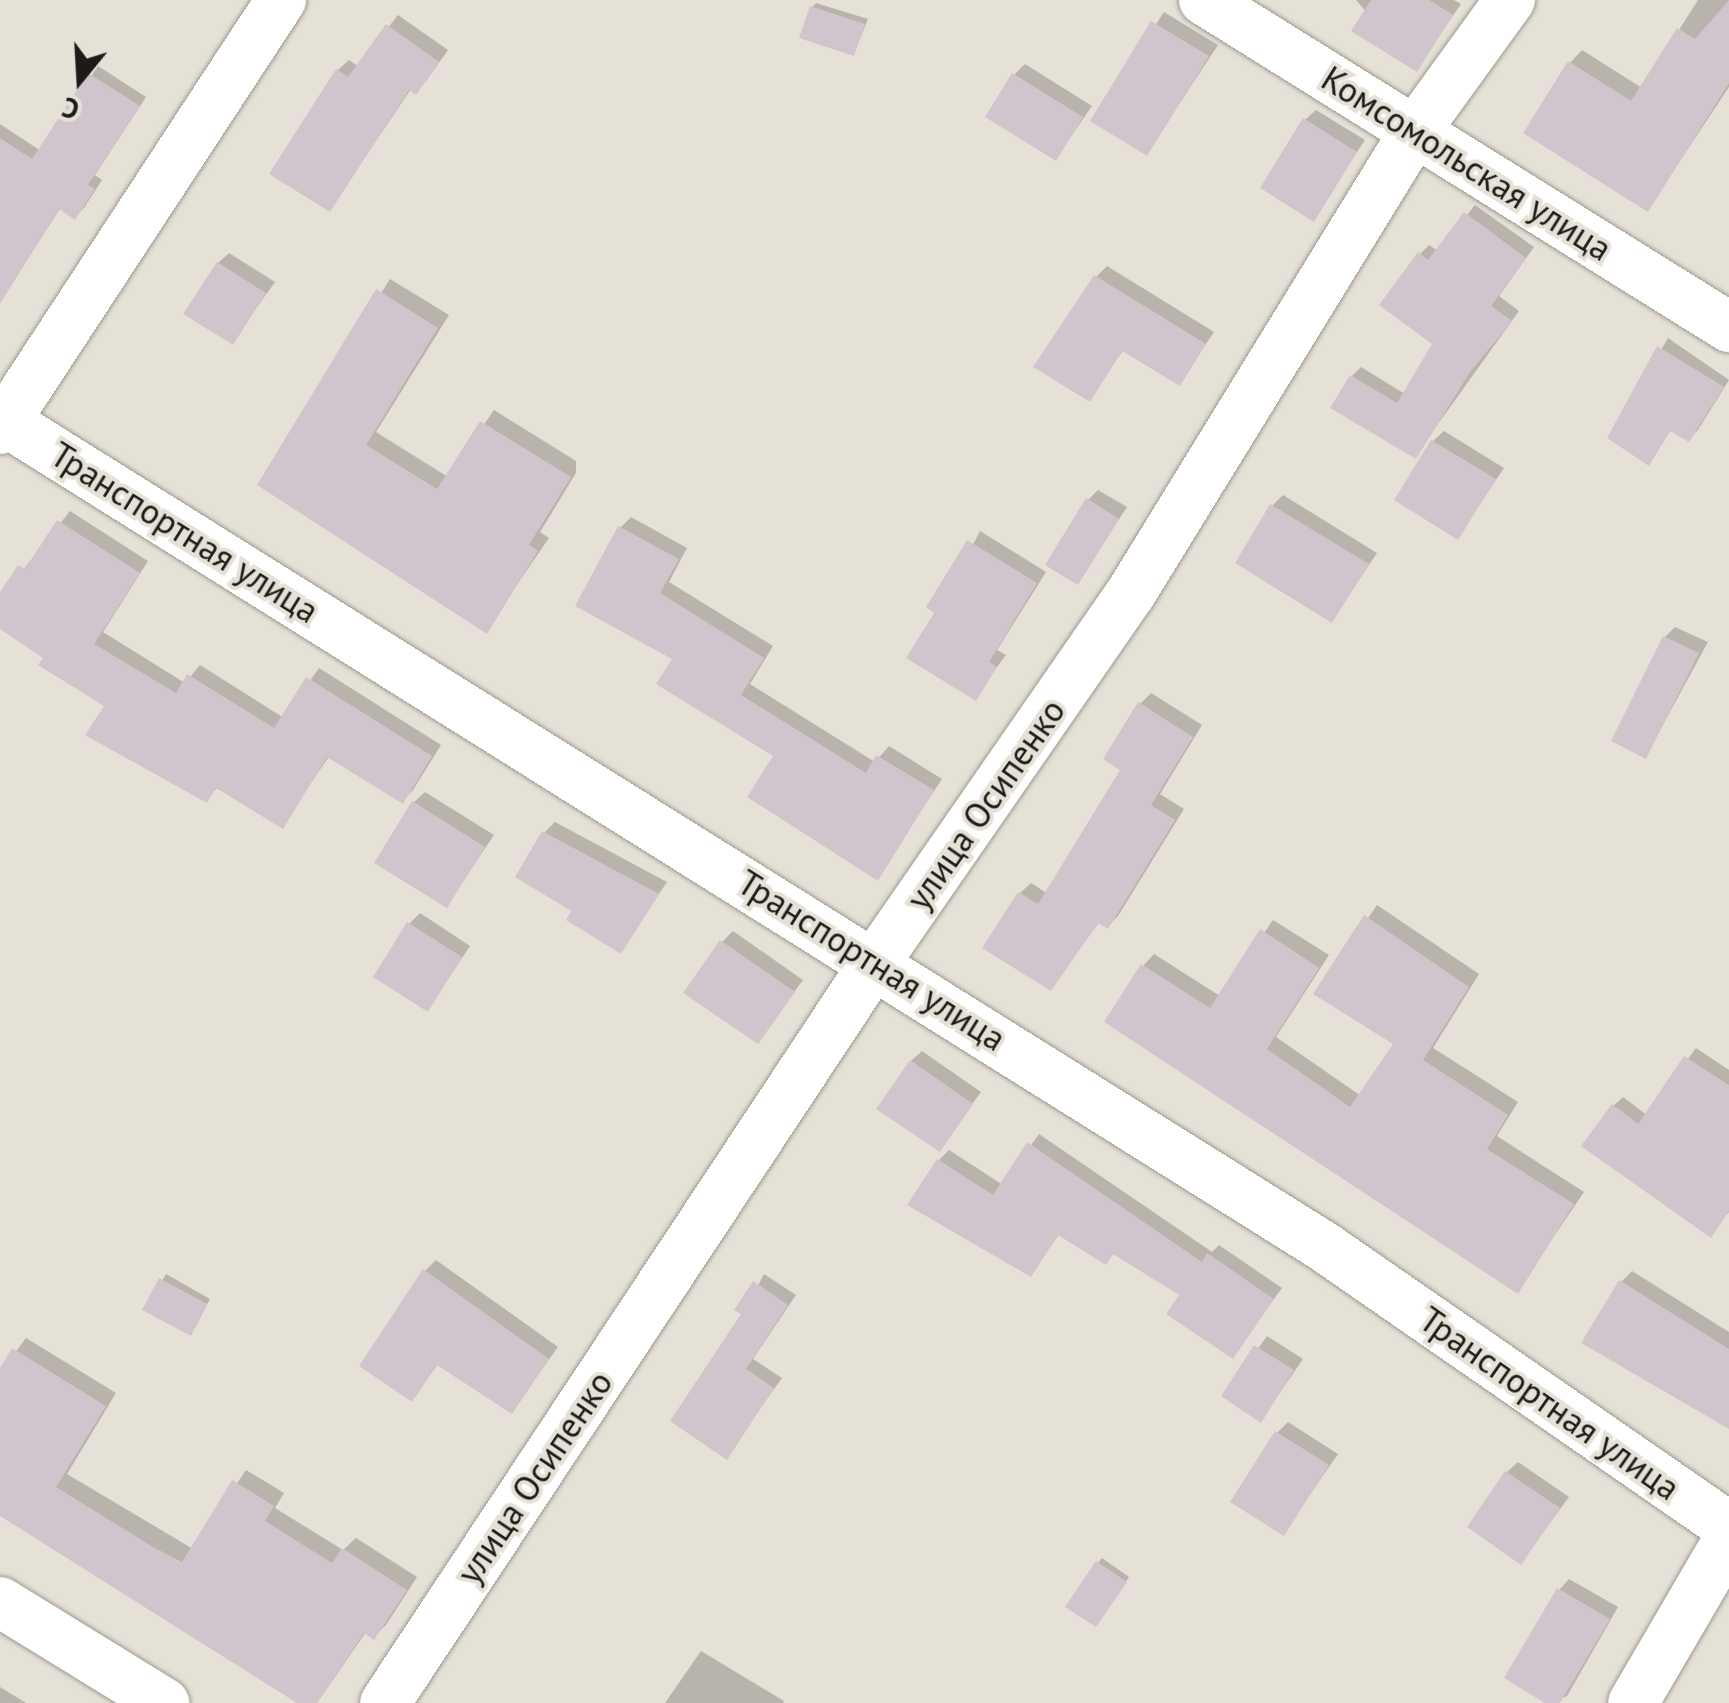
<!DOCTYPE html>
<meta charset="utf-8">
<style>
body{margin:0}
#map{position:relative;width:1729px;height:1703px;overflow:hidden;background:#e6e1d6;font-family:"PT Sans",sans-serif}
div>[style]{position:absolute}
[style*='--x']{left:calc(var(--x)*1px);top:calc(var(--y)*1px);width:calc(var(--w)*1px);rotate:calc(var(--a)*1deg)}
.shadow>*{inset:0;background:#0003}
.building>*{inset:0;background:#d0c5cd}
.roads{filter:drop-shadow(0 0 2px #9d998f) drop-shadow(0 0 2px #9d998f)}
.minor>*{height:50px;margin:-25px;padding:0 25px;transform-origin:25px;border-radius:25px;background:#fff}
span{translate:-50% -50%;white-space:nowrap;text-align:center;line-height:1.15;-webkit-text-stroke:8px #e6e1d6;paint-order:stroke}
.street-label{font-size:35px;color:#1d1b17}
.north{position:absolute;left:30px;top:30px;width:100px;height:100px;-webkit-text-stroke:8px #e6e1d6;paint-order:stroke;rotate:198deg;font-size:28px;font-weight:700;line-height:40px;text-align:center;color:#1d1b17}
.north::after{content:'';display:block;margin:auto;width:35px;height:45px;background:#1d1b17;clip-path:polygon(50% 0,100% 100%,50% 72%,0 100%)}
</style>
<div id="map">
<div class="shadow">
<div style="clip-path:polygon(1356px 0,1454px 0,1461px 4px,1416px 69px)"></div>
<div style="clip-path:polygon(1698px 0,1729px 0,1729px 87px,1648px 209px,1570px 63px,1582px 50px,1642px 88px)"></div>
<div style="clip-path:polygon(816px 3px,868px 19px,854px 53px,812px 7px)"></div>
<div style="clip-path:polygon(1164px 12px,1218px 45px,1147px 153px,1093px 120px)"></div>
<div style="clip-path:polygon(398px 15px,448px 50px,426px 81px,411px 89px,330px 209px,338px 70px,349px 60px,358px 66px)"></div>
<div style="clip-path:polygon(1025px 64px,1092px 106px,1056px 158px,1014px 75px)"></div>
<div style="clip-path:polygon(98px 66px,146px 97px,95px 175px,102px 180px,84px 208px,75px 216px,61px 207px,0 302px,0 124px,41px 151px)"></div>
<div style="clip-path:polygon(1316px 110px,1365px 140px,1313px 218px,1305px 120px)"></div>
<div style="clip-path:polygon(1475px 205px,1534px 247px,1499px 296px,1519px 311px,1415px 456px,1352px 376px,1361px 367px,1405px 394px,1436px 343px,1420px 254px,1429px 245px,1438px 251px)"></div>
<div style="clip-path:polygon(229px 253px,275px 282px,232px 342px,218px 263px)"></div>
<div style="clip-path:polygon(1107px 266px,1214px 332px,1179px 383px,1124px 349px,1089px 399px,1096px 277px)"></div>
<div style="clip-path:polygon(390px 279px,449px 315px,376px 432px,448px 477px,494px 410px,576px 461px,576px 473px,540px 532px,549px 538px,486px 630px,261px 484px)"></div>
<div style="clip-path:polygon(1668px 338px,1729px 380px,1698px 430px,1689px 439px,1672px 429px,1648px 462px,1610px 438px)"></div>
<div style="clip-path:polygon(1444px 431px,1504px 468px,1458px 536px,1432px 442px)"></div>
<div style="clip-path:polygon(1098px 490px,1127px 507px,1078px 582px,1088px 500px)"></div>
<div style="clip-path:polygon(1283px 495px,1377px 553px,1332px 620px,1272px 506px)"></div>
<div style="clip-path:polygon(70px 511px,148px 561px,103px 632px,185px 683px,200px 665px,284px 718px,319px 668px,441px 745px,413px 790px,402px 801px,330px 755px,282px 825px,219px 786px,206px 800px,107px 705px,0 626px,0 599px)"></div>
<div style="clip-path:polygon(631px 517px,687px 548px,669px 582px,773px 646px,750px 684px,875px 762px,889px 746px,942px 779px,877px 877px,776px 755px,675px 658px,620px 528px)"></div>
<div style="clip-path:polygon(980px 531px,1046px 572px,997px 650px,1006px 655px,975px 697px,938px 612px)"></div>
<div style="clip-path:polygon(1675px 627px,1708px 642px,1646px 756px,1665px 637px)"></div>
<div style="clip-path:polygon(1151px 693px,1202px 725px,1160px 794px,1184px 809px,1118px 916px,1108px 926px,1100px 921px,1051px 988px,1020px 893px,1031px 883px,1048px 894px,1124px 769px,1140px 704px)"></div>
<div style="clip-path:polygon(425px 792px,494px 835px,447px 905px,414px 802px)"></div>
<div style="clip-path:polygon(555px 822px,667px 882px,620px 951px,574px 910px,544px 833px)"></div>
<div style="clip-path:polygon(1377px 905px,1479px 974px,1433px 1048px,1518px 1102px,1497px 1136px,1584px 1192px,1517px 1291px,1143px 966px,1154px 954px,1220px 996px,1273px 920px,1329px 955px,1276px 1037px,1361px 1096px,1397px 1043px,1317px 993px)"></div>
<div style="clip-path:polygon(420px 913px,470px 946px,428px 1009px,409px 924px)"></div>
<div style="clip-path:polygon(733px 931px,803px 980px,758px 1041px,722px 942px)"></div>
<div style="clip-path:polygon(1696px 1048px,1729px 1070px,1729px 1212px,1711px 1234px,1613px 1106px,1623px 1097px,1647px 1115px)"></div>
<div style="clip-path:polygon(922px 1051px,981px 1092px,939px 1149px,911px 1061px)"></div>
<div style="clip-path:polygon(1039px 1134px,1212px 1252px,1219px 1245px,1282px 1288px,1232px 1355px,1182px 1295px,1115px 1252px,1106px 1262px,1060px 1233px,1031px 1274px,939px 1160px,949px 1150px,1003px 1185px)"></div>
<div style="clip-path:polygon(436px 1260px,558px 1347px,512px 1411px,439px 1363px,412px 1398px,425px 1271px)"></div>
<div style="clip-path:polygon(1632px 1271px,1729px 1332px,1729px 1413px,1621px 1282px)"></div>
<div style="clip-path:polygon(166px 1274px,210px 1299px,195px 1328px,145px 1309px)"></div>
<div style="clip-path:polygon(764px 1274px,796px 1295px,753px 1359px,782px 1378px,726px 1456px,744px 1313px)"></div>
<div style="clip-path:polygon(1267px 1336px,1303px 1359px,1261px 1420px,1224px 1396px)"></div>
<div style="clip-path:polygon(26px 1338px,116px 1393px,67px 1474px,193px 1549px,246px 1470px,284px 1493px,275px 1508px,343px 1550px,356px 1538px,417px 1577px,386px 1625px,373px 1637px,366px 1632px,317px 1703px,302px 1703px,0 1511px,0 1373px)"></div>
<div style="clip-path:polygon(1288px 1422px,1338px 1454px,1283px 1533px,1277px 1433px)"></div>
<div style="clip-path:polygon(1518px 1462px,1569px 1497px,1521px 1562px,1507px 1472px)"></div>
<div style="clip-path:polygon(1102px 1558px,1129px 1577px,1100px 1620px,1098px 1563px)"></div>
<div style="clip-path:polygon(1569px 1579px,1618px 1607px,1567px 1696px,1550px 1703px,1559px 1590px)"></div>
<div style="clip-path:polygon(701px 1651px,784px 1701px,783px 1703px,665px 1703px)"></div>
<div style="clip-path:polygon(0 1687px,26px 1703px,0 1703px)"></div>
</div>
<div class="building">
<div style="clip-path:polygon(1371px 0,1429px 0,1453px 15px,1417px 72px,1351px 31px)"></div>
<div style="clip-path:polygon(1729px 0,1729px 83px,1648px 212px,1523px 133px,1568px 61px,1631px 101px,1677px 28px,1695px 39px)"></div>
<div style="clip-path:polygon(810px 6px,865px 24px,854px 56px,799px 38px)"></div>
<div style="clip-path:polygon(1151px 21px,1209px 56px,1147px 156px,1090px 121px)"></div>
<div style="clip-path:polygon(386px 24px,439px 62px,416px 95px,409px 90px,330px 212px,269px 174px,336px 69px,348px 77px)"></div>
<div style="clip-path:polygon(88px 73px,140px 106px,88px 185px,95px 189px,75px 220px,59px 209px,0 304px,0 138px,32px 159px)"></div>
<div style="clip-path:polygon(1012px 73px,1083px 117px,1056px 161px,985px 117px)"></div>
<div style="clip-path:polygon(1303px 118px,1357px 152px,1314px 222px,1260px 188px)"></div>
<div style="clip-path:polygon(1464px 212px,1526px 258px,1491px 306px,1512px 321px,1470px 372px,1416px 459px,1330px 408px,1350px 375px,1397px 403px,1432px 344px,1379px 305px,1418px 252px,1428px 260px)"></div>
<div style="clip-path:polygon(217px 262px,266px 293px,233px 345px,183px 314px)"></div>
<div style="clip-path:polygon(1094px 275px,1206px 344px,1180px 386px,1122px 351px,1090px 402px,1033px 367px)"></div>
<div style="clip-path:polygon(376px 289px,438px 328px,366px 445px,437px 489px,480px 421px,571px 477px,529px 545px,538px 551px,487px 634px,257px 485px)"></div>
<div style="clip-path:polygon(1657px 346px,1724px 387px,1689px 442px,1670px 431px,1649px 466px,1607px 438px)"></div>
<div style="clip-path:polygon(1431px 440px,1496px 479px,1458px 540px,1394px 500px)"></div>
<div style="clip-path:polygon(1086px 498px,1119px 519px,1078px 585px,1045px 565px)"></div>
<div style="clip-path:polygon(1270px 504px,1369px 564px,1332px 623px,1235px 563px)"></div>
<div style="clip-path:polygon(57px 520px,140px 573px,94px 644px,176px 693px,187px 674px,274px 728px,306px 677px,432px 756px,403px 804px,327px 757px,283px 829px,216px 788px,207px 803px,85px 735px,104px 706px,38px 665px,43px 658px,0 629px,0 592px,18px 565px,25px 569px)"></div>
<div style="clip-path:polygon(618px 526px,679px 559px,660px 593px,764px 658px,741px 695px,866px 773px,876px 755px,934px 790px,878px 881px,747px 797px,773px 756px,656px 684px,672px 659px,575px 606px)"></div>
<div style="clip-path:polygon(967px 540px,1037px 583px,989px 662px,997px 667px,976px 701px,906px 658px,934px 613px,926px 607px)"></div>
<div style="clip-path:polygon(1663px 636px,1699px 653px,1646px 759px,1611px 741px)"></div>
<div style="clip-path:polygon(1138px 702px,1193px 737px,1151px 805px,1175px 820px,1108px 929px,1098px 923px,1051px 991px,982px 948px,1018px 892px,1038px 904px,1120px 770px,1103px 759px)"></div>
<div style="clip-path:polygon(412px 801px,485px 847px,447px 908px,374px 863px)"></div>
<div style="clip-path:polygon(542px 831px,659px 894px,621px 954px,566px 920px,571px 911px,515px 877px)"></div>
<div style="clip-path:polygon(1364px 915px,1469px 987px,1423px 1060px,1508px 1115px,1487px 1149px,1574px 1204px,1518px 1294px,1104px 1022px,1141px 964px,1210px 1008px,1260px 929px,1319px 968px,1267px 1049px,1350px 1107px,1393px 1044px,1313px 994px)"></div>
<div style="clip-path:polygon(407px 922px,462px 957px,428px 1012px,373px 977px)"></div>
<div style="clip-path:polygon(720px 940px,795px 992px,758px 1044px,683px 993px)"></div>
<div style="clip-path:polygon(1684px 1056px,1729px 1085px,1729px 1211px,1711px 1238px,1581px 1146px,1612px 1104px,1638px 1124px)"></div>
<div style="clip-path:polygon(910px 1060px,973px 1104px,940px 1152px,876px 1109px)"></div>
<div style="clip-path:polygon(1027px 1142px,1202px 1262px,1207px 1253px,1274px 1299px,1233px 1359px,1166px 1314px,1179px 1295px,1113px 1254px,1106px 1265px,1058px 1235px,1031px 1277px,907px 1205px,937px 1159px,993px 1195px)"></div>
<div style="clip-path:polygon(423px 1269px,549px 1359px,512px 1414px,437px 1365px,412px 1402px,359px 1366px)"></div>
<div style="clip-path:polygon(159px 1278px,207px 1304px,191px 1336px,142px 1310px)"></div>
<div style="clip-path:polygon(1619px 1280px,1729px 1349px,1729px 1429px,1581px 1343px)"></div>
<div style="clip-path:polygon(753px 1281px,788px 1305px,746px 1369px,774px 1388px,727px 1460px,670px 1421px,741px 1314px,734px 1310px)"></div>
<div style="clip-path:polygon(1254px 1345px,1294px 1370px,1261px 1423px,1221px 1396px)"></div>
<div style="clip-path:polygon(12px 1348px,106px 1406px,56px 1487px,153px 1547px,182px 1562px,232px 1480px,274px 1506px,265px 1521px,332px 1563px,342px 1548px,407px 1590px,374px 1640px,364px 1633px,317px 1703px,297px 1703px,0 1516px,0 1368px)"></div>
<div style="clip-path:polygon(1275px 1431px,1329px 1465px,1284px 1536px,1230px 1502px)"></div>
<div style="clip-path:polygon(1505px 1471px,1560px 1508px,1521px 1565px,1467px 1527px)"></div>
<div style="clip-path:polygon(1096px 1561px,1127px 1582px,1096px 1627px,1065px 1607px)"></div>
<div style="clip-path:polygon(1557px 1588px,1610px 1619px,1560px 1703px,1545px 1703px,1504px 1678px)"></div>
</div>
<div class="roads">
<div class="minor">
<div style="--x:1204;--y:0;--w:619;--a:31.92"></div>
<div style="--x:0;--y:418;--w:1561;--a:32.04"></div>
<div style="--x:1323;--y:1246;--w:494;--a:34.7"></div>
<div style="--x:0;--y:429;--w:513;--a:-56.77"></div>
<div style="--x:0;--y:1602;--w:193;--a:31.6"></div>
<div style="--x:385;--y:1703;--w:890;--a:-56.51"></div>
<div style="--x:876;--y:961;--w:448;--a:-55.3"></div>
<div style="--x:1131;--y:593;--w:542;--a:-58.42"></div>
<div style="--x:1415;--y:131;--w:162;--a:-54.1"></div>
<div style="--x:1633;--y:1703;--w:190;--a:-59.7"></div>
</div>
</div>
<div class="street-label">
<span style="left:1467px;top:163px;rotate:32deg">Комсомольская улица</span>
<span style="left:185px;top:532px;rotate:32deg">Транспортная улица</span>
<span style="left:985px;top:804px;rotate:-55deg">улица Осипенко</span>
<span style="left:872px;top:960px;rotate:32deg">Транспортная улица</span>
<span style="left:1550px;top:1403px;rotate:35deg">Транспортная улица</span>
<span style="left:534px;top:1477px;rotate:-56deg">улица Осипенко</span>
</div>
<div class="north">С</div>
</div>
